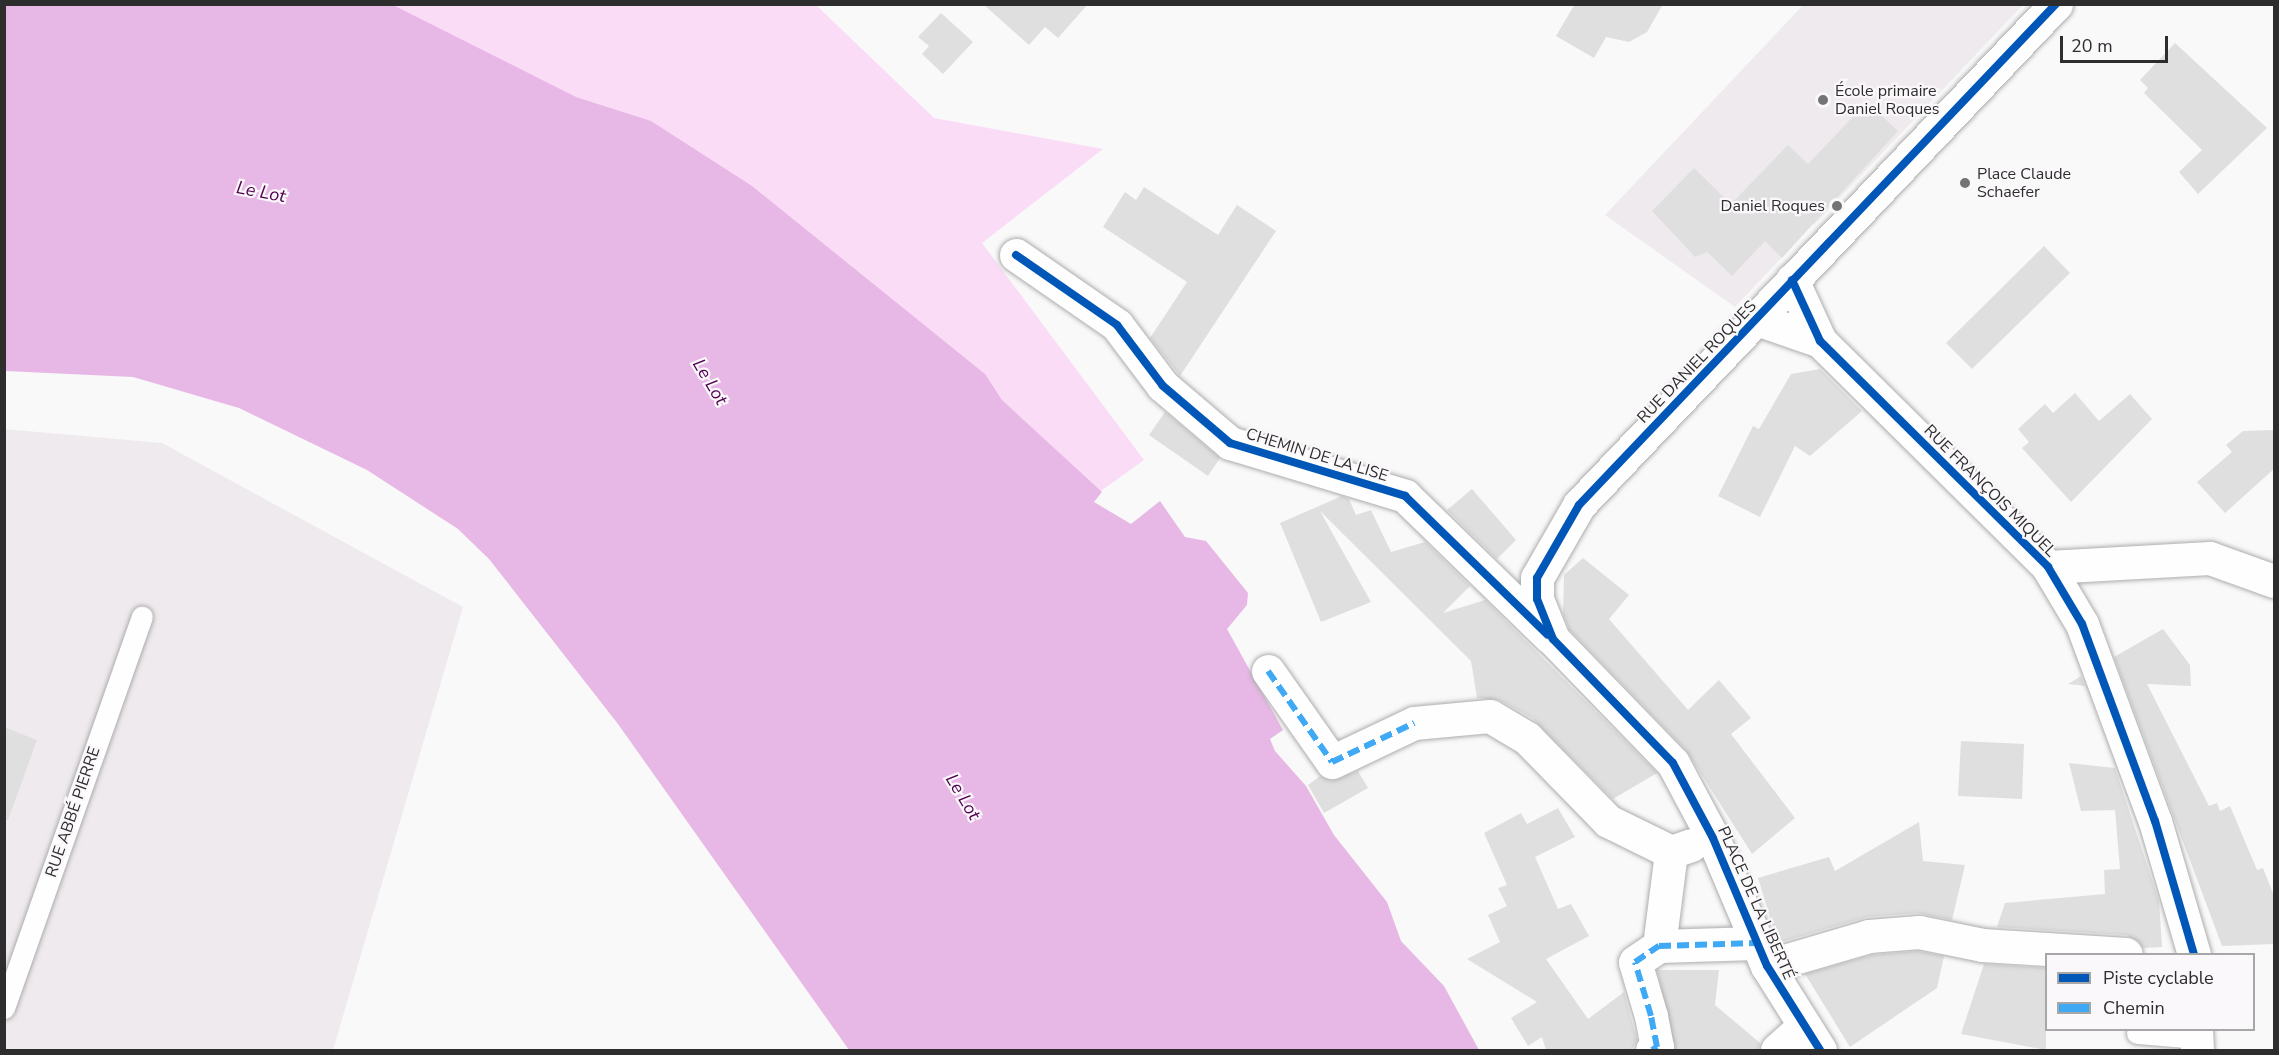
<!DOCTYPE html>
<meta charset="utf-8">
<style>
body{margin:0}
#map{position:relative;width:2279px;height:1055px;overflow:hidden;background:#f9f9f9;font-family:"Nunito Sans",sans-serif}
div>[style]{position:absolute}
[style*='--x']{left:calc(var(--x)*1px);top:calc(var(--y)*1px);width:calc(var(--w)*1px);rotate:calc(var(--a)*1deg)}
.built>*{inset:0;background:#efeaee}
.green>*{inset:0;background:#fadcf7}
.water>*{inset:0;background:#e7b8e5}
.building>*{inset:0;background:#e0dfe0}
.roads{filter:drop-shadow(0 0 2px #adadad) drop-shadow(0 0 2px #adadad)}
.service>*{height:21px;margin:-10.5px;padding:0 10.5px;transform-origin:10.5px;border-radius:10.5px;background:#fefefe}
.pedestrian>*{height:33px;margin:-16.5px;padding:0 16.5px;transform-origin:16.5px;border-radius:16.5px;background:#fefefe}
.minor>*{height:33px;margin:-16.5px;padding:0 16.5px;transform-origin:16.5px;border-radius:16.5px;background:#fefefe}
.quiet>*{height:6px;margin-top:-3px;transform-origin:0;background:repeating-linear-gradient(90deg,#3fa9f5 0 12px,transparent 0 18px)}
.cycleway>*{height:8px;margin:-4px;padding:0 4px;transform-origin:4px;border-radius:4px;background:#0057b8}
.dots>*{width:16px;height:16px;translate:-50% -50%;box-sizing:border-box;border:3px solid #faf8fa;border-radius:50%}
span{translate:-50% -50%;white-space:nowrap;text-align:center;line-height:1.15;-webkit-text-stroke:4.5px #faf8fa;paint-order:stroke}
.poi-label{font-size:16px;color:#2e2d2e}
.left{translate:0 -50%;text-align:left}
.right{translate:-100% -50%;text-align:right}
.street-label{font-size:16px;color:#2e2d2e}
.water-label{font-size:18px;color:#530053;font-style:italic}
.frame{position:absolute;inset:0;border:6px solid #2e2d2e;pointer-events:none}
.legend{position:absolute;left:2045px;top:953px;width:210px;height:78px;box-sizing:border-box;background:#faf8fa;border:2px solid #a8a7a8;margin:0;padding:8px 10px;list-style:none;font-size:18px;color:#2e2d2e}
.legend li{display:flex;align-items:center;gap:12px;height:30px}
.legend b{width:30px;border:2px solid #a8a7a8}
.scale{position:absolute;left:2060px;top:36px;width:108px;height:27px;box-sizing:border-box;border:3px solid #2e2d2e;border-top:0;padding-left:8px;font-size:18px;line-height:21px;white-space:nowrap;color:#2e2d2e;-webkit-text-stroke:4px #faf8fa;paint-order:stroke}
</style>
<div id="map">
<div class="built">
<div style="clip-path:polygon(1803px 5px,2023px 5px,1814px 225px,1803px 215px,1780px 241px,1789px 250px,1735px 307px,1605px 215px)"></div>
<div style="clip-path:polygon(4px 429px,162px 443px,463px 607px,333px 1050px,5px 1050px)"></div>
</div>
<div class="green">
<div style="clip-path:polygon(326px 5px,816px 5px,934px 118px,1103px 149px,982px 243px,1144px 460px,1059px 521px)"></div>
</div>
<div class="water">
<div style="clip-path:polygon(5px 5px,393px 5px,576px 97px,651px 121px,752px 186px,985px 374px,1002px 400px,1102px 492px,1094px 502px,1131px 524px,1160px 501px,1185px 537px,1206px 541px,1248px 593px,1247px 605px,1227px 629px,1283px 730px,1270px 739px,1275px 751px,1306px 786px,1334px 835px,1387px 902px,1401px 941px,1444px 986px,1479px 1050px,849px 1050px,618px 724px,489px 559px,458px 529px,367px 470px,239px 408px,133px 377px,5px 371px)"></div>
</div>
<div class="building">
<div style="clip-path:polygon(983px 4px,1088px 4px,1058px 38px,1045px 27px,1029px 45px)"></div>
<div style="clip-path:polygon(1575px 4px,1663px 4px,1647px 32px,1629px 42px,1606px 37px,1594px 58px,1556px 36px)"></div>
<div style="clip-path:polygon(941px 13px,973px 42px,943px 74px,922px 54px,929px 46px,918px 37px)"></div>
<div style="clip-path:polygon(2175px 43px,2267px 128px,2198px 194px,2179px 172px,2202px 150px,2144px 93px,2148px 88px,2140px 80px)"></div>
<div style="clip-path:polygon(1867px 102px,1898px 131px,1782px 258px,1765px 241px,1732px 276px,1707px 252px,1695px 257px,1652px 211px,1694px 168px,1731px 204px,1788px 145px,1808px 164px)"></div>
<div style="clip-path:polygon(1144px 187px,1218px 235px,1237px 205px,1276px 231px,1180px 376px,1150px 338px,1187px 282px,1103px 227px,1125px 192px,1136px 200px)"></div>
<div style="clip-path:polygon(2044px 246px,2070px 273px,1972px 369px,1946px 343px)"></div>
<div style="clip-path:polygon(1820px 369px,1862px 411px,1810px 456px,1795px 446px,1760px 517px,1718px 496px,1753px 426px,1759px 429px,1791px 374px)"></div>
<div style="clip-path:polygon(2075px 393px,2099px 421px,2130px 394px,2152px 419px,2071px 502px,2022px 448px,2029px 442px,2018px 429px,2045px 404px,2053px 413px)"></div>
<div style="clip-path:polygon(1165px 412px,1220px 458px,1208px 476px,1149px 435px)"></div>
<div style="clip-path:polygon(2274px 430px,2274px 469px,2225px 513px,2197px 482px,2232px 452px,2226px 445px,2243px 431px)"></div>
<div style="clip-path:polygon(1472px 489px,1516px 540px,1497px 559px,1447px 510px)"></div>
<div style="clip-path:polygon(1342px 496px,1349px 499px,1356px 515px,1371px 510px,1391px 552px,1425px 542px,1470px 586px,1443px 613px,1485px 600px,1657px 773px,1613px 799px,1532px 718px,1499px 700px,1477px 698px,1471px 661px,1320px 511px,1371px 602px,1321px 622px,1280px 523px)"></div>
<div style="clip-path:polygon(1583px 558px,1629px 595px,1609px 619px,1688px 710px,1719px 680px,1751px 718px,1731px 734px,1795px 818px,1752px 854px,1686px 750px,1569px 629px,1563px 613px,1564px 575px)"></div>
<div style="clip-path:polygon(2163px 629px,2190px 665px,2191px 686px,2147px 684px,2209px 806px,2217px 803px,2220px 811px,2230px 806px,2257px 870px,2263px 868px,2274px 896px,2274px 944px,2222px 946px,2114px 657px)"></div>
<div style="clip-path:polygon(2081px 676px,2085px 686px,2068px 684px)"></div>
<div style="clip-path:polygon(4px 727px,37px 740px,8px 820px,4px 819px)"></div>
<div style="clip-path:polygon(1961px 741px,2024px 744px,2022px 799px,1958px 796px)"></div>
<div style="clip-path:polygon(2069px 763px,2115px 768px,2159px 901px,2162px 947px,2143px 948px,2127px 935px,1997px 927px,2005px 903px,2105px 894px,2104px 870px,2120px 869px,2115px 810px,2081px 811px)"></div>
<div style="clip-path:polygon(1358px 771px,1368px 788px,1324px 813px,1308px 785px,1320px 776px,1332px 781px)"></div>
<div style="clip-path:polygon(1558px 808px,1575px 837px,1535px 857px,1558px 909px,1571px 904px,1589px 936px,1546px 959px,1588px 1019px,1624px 992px,1637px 1040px,1632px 1050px,1546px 1050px,1542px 1037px,1528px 1046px,1511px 1018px,1537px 1002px,1467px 959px,1500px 942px,1488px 915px,1507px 906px,1498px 888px,1507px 885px,1484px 833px,1521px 813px,1527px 824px)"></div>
<div style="clip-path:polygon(1919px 822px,1923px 861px,1965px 865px,1952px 920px,1918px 913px,1867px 917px,1778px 943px,1758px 878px,1829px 857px,1835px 871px)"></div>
<div style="clip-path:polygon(1918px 951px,1944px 956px,1937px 988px,1850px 1047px,1805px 974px,1872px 955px)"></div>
<div style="clip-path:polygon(1984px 964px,2046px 968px,2046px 1050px,1961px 1034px)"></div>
<div style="clip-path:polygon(1657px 970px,1719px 970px,1715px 1005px,1760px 1043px,1759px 1050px,1675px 1050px)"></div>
</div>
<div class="roads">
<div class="service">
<div style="--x:4;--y:1008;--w:415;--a:-70.6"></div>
<div style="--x:2137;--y:1033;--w:59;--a:4.8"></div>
</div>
<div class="pedestrian">
<div style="--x:1268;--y:671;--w:111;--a:54.9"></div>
<div style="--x:1332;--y:762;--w:91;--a:-25.4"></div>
<div style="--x:1652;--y:1050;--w:6;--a:-31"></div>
<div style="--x:1657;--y:1047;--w:32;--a:-101"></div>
<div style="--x:1651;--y:1016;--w:56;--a:-106.5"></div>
<div style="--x:1635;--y:962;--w:29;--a:-34"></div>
<div style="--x:1659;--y:946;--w:97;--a:-1.8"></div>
</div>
<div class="minor">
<div style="--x:1016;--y:255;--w:123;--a:34.7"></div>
<div style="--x:1117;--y:325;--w:76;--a:53"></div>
<div style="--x:1163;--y:386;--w:88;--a:40.4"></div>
<div style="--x:1230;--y:443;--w:183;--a:16.8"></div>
<div style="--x:1405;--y:496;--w:201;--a:44.2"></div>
<div style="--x:1792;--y:280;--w:67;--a:65.3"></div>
<div style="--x:1820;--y:341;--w:321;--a:44.7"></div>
<div style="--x:2048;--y:567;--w:66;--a:59.2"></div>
<div style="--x:2082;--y:624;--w:210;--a:69.7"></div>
<div style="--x:2155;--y:821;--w:139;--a:73.7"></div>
<div style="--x:1757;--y:319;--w:67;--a:19.2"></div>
<div style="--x:2048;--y:567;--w:162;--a:-3.2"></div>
<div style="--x:2210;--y:558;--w:68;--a:19.8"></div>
<div style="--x:1414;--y:723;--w:76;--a:-5.3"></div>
<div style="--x:1490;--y:716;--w:43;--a:30.7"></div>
<div style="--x:1527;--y:738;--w:116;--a:45.7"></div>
<div style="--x:1608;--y:821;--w:70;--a:26.2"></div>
<div style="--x:1659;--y:946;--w:95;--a:-82.7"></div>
<div style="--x:1671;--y:852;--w:21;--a:-19"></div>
<div style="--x:1767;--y:966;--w:106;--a:-16.4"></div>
<div style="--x:1869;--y:936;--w:50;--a:-4.6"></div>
<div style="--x:1919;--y:932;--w:65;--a:11.5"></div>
<div style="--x:1983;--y:945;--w:143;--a:3.6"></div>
<div style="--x:2196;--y:1030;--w:20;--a:87"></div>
<div style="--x:1777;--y:1050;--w:36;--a:-42"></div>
<div style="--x:1820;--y:1050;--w:99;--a:-122.2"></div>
<div style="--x:1767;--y:966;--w:139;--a:-112.9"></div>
<div style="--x:1713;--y:838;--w:85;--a:-118.1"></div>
<div style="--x:1673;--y:763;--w:173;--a:-134.1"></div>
<div style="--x:1553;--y:639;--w:43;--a:-111.8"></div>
<div style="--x:1537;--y:599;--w:21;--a:-90"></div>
<div style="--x:1537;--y:578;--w:84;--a:-60.1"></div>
<div style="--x:1579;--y:505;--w:692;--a:-46.41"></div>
</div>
</div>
<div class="quiet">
<div style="--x:1268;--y:671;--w:111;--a:54.9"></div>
<div style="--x:1332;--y:762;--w:91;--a:-25.4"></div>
<div style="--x:1652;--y:1050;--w:6;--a:-31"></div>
<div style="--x:1657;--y:1047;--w:32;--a:-101"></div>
<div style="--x:1651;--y:1016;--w:56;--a:-106.5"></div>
<div style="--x:1635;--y:962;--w:29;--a:-34"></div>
<div style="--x:1659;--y:946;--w:97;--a:-1.8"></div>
</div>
<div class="cycleway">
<div style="--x:1016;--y:255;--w:123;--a:34.7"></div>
<div style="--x:1117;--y:325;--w:76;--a:53"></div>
<div style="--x:1163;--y:386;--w:88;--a:40.4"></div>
<div style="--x:1230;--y:443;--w:183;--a:16.8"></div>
<div style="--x:1405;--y:496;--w:199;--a:44.2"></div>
<div style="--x:1792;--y:280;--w:67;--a:65.3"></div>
<div style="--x:1820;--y:341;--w:321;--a:44.7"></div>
<div style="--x:2048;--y:567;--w:66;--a:59.2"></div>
<div style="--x:2082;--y:624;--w:210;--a:69.7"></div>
<div style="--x:2155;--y:821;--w:139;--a:73.7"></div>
<div style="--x:1820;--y:1050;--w:99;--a:-122.2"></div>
<div style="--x:1767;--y:966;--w:139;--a:-112.9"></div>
<div style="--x:1713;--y:838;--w:85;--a:-118.1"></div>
<div style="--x:1673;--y:763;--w:173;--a:-134.1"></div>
<div style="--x:1553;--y:639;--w:43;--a:-111.8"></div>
<div style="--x:1537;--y:599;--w:21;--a:-90"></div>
<div style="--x:1537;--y:578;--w:84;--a:-60.1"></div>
<div style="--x:1579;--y:505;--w:692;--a:-46.41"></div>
</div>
<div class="dots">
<div style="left:1823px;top:100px;background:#757475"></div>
<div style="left:1965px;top:183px;background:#757475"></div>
<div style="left:1837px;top:206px;background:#757475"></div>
</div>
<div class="poi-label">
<span class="left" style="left:1835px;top:100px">École primaire<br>Daniel Roques</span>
<span class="left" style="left:1977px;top:183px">Place Claude<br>Schaefer</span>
<span class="right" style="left:1825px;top:206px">Daniel Roques</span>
</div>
<div class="street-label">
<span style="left:1697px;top:362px;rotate:-46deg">RUE DANIEL ROQUES</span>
<span style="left:1317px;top:455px;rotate:17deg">CHEMIN DE LA LISE</span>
<span style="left:1990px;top:491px;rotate:45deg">RUE FRANÇOIS MIQUEL</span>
<span style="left:73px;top:812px;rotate:-71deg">RUE ABBÉ PIERRE</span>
<span style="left:1756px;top:903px;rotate:66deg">PLACE DE LA LIBERTÉ</span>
</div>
<div class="water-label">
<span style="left:261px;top:192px;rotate:11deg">Le Lot</span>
<span style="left:710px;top:382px;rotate:59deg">Le Lot</span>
<span style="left:963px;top:797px;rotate:59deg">Le Lot</span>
</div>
<div class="frame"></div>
<ul class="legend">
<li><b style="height:8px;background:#0057b8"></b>Piste cyclable</li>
<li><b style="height:8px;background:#3fa9f5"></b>Chemin</li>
</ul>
<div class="scale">20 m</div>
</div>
